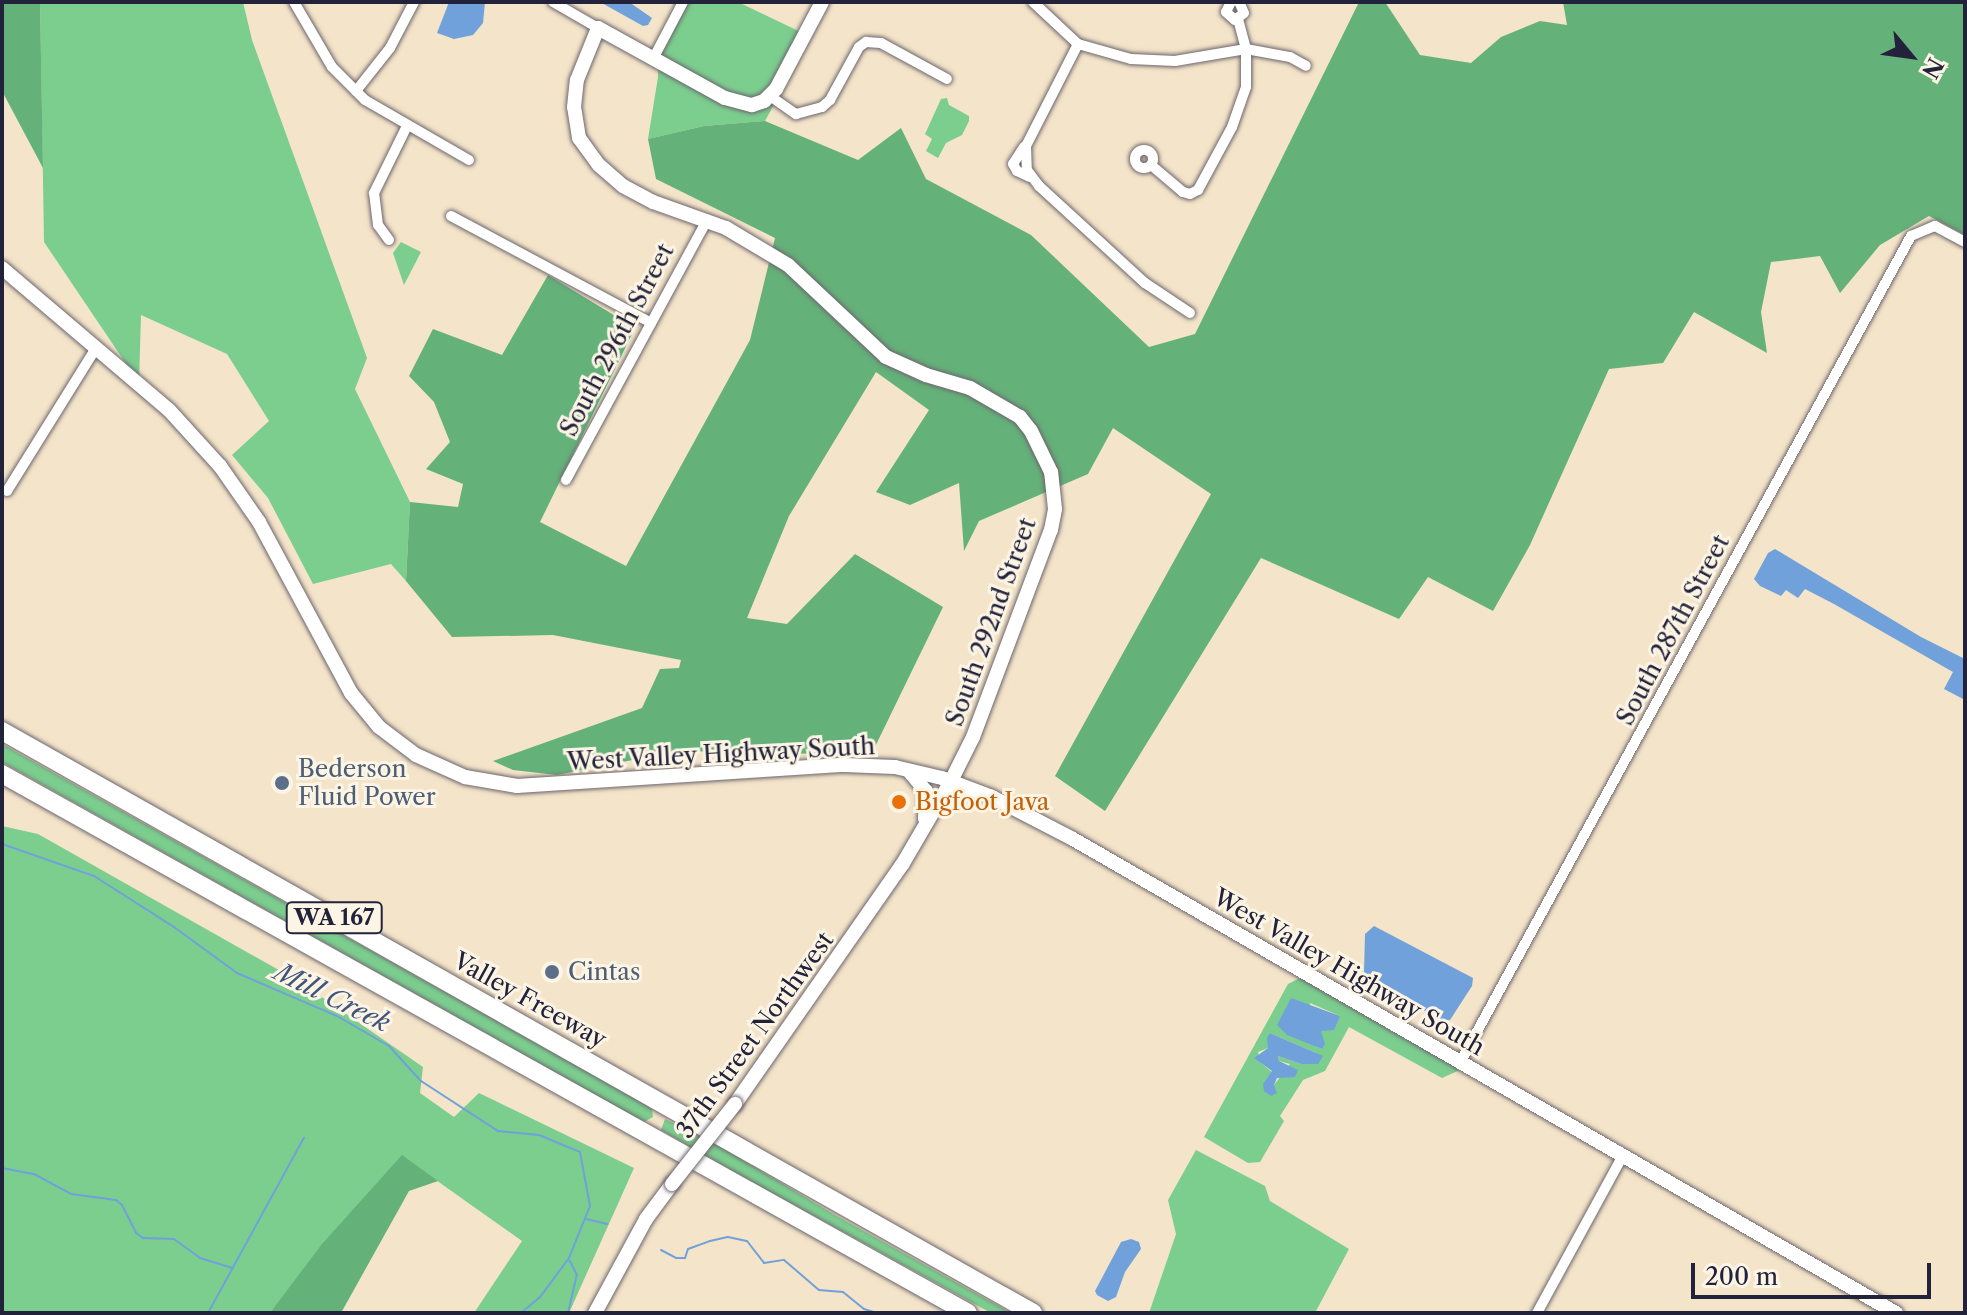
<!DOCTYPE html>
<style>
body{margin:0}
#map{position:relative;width:1967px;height:1315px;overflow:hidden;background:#f4e4c9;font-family:"Libre Caslon Text",serif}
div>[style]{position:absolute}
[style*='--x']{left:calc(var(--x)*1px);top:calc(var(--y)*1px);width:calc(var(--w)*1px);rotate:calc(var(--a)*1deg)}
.green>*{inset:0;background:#7cce8f}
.forest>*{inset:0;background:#65b17a}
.water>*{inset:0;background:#70a1da}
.stream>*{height:2px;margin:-1px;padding:0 1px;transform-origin:1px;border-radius:1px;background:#70a1da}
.roads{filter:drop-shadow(0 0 2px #6c666d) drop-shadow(0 0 2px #6c666d)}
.street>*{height:10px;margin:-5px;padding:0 5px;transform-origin:5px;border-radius:5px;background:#fff}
.street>.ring{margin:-5px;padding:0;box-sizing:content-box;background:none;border:10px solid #fff;border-radius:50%}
.secondary>*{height:14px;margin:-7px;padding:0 7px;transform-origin:7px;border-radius:7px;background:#fff}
.highway>*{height:18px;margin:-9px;padding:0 9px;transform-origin:9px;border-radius:9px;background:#fff}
.bridges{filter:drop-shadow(0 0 2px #6c666d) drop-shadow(0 0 2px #6c666d)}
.secondary-bridge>*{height:14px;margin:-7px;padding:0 7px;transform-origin:7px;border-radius:7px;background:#fff}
.dots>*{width:22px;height:22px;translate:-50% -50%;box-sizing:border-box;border:4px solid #fcf5e5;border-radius:50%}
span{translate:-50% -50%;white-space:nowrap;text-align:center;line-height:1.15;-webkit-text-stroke:6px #fcf5e5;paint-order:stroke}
.shield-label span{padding:2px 6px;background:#fcf5e5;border:2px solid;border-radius:6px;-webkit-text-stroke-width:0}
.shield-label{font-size:22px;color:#22223b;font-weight:700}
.street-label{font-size:24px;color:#22223b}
.service-label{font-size:24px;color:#4e5e75}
.left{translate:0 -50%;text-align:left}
.food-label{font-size:24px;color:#c56008}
.water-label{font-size:26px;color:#41557b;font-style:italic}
.frame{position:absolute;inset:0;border:4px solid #22223b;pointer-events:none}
.north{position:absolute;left:1871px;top:16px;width:80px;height:80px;-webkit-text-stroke:6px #fcf5e5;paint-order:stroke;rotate:119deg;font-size:22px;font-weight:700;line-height:32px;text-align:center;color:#22223b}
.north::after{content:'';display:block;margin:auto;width:28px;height:36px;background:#22223b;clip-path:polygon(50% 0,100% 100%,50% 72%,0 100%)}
.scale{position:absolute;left:1691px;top:1263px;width:240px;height:36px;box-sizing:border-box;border:4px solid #22223b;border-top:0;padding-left:10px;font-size:24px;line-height:28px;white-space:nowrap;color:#22223b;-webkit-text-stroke:6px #fcf5e5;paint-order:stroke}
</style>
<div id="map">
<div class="green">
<div style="clip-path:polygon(40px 2px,243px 2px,252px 40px,367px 358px,355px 389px,410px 502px,406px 581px,391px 564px,313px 584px,268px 498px,232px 455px,269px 421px,227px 354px,141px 315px,139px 383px,44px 242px)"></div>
<div style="clip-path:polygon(683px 2px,738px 2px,811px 37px,765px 121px,704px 126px,648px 139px,658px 77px,658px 62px,653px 59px)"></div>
<div style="clip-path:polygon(947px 98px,949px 105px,969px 116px,969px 121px,962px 135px,946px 143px,938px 158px,926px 151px,932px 139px,925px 134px,941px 99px)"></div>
<div style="clip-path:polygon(401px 242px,421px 252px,404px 285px,393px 253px)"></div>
<div style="clip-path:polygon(2px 744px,629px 1095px,652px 1109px,653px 1117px,644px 1122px,2px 762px)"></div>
<div style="clip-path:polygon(2px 826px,38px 834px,300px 982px,423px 1067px,420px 1093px,454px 1117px,479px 1093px,634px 1168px,569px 1313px,474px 1313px,522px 1241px,402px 1156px,270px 1313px,2px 1313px)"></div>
<div style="clip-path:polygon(evenodd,1304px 976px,1462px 1069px,1442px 1078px,1349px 1027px,1325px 1071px,1303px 1080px,1280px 1116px,1284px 1121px,1260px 1162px,1248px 1163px,1204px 1137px,1288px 984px,1304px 976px,1310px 1003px,1340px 1016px,1320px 1031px,1322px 1049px,1315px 1046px,1310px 1003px,1304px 976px,1270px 1033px,1316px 1053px,1318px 1064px,1301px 1064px,1278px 1056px,1279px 1061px,1290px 1064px,1274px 1085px,1272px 1072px,1261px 1063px,1258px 1052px,1268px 1048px,1270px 1033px)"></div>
<div style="clip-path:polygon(665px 1119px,721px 1147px,835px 1215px,1011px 1313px,991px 1313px,745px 1178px,661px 1130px)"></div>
<div style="clip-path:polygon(1196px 1150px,1265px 1186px,1270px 1201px,1349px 1249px,1315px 1313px,1149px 1313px,1176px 1234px,1168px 1200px)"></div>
</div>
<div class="forest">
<div style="clip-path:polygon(2px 2px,40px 2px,43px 168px,2px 91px)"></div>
<div style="clip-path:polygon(1359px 2px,1385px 2px,1420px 55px,1471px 63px,1501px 37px,1540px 21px,1567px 25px,1563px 2px,1965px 2px,1965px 235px,1929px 216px,1880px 245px,1840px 293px,1820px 256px,1771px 262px,1761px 312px,1767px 353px,1694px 312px,1663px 363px,1609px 369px,1530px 545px,1493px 611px,1428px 577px,1399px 619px,1261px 558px,1105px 811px,1055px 776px,1211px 494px,1113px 428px,1088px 474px,979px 521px,964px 551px,959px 483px,910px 505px,876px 492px,929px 410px,876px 372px,789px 516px,747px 618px,787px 624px,855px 554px,943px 607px,871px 755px,678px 751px,557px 775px,513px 770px,493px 761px,642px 708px,660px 669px,679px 668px,681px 660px,553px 635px,452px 637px,406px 581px,410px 502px,458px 507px,463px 484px,426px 469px,450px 442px,434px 402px,409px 376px,433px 329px,502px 355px,548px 275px,635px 328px,540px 522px,626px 566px,750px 340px,775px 238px,656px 179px,648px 139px,704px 126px,765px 121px,858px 160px,901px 128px,926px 179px,1031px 235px,1149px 347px,1195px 334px)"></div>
<div style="clip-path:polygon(402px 1155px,438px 1181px,409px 1191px,341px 1313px,270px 1313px,322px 1244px)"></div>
</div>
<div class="water">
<div style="clip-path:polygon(449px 2px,485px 2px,483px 23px,473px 35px,454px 39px,437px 33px)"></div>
<div style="clip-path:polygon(600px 2px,629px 2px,652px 18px,648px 25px,643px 26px)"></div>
<div style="clip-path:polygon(1775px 549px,1921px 637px,1965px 659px,1965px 700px,1944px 689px,1953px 672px,1834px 604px,1805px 589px,1798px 598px,1786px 590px,1781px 596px,1760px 586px,1754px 579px,1768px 553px)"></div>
<div style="clip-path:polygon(1374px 926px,1473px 978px,1472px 986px,1450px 1020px,1442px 1021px,1369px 979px,1364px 972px,1365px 934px)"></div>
<div style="clip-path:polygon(1291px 998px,1340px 1016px,1334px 1030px,1321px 1031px,1325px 1044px,1322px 1049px,1287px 1035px,1277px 1025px)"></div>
<div style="clip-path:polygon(1270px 1033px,1323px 1056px,1318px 1064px,1301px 1064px,1278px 1056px,1279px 1061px,1298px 1070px,1295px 1077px,1277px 1078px,1274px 1085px,1277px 1093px,1271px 1096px,1264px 1091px,1263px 1084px,1272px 1071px,1254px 1058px,1268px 1048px,1267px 1038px)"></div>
<div style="clip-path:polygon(1131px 1239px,1139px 1242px,1141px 1249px,1125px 1272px,1116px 1297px,1108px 1301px,1097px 1295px,1095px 1291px,1121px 1242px)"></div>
</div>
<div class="stream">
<div style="--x:2;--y:844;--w:97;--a:19.2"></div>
<div style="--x:94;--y:876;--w:95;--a:32.5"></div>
<div style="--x:174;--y:927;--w:78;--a:36.1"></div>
<div style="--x:237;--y:973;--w:109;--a:23.3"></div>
<div style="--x:337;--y:1016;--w:60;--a:30"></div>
<div style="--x:389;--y:1046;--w:47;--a:47.6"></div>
<div style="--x:421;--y:1081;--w:92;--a:33"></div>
<div style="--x:498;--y:1131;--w:41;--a:5.6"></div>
<div style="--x:539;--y:1135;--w:44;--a:22.5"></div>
<div style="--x:580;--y:1152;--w:55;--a:79.5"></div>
<div style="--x:590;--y:1206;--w:56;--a:112"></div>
<div style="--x:569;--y:1258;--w:49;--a:126.6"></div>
<div style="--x:540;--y:1297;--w:25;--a:140"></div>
<div style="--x:2;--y:1168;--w:33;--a:11"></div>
<div style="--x:34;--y:1174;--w:42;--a:28.4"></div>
<div style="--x:71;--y:1194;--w:45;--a:7.6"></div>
<div style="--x:116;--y:1200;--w:8;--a:40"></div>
<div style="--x:122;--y:1205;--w:31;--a:63"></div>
<div style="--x:136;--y:1233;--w:9;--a:36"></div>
<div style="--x:143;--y:1238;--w:31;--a:2"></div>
<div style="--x:174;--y:1239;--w:32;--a:36"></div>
<div style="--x:200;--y:1258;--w:34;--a:17"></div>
<div style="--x:586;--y:1219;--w:22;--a:13"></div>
<div style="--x:661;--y:1250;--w:17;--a:28"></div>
<div style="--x:676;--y:1258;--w:9;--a:0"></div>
<div style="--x:685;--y:1258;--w:9;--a:-72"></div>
<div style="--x:688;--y:1249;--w:23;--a:-20"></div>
<div style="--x:710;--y:1241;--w:18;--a:-13"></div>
<div style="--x:728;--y:1237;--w:19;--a:12"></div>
<div style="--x:747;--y:1241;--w:28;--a:52"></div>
<div style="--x:764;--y:1263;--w:20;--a:-9"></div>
<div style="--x:784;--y:1260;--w:46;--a:40.6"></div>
<div style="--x:819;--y:1290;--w:24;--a:5"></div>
<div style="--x:843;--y:1292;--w:27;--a:39"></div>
<div style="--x:864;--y:1309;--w:14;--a:17"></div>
<div style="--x:208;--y:1313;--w:200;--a:-61.3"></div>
<div style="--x:568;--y:1313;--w:39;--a:-77"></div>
<div style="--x:577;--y:1275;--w:16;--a:-117"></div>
</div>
<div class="roads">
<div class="street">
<div style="--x:294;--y:2;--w:75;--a:59.7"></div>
<div style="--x:332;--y:67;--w:47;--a:45"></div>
<div style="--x:365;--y:100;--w:120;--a:30"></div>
<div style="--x:553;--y:2;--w:52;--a:30"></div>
<div style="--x:1033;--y:2;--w:62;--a:43"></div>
<div style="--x:1078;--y:44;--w:55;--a:15.8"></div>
<div style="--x:1131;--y:59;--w:44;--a:2.6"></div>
<div style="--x:1175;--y:61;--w:72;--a:-9.6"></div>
<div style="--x:1246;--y:49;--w:45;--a:10.3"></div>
<div style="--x:1290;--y:57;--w:18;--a:29"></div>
<div style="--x:1231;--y:2;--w:11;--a:117"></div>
<div style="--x:1226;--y:12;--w:12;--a:42"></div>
<div style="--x:1235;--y:20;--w:11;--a:-38"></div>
<div style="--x:1244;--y:13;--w:12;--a:-114"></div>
<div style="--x:1078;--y:44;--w:114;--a:117"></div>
<div style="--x:1026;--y:146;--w:24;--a:88"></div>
<div style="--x:1027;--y:170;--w:20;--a:53"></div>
<div style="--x:1039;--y:186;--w:144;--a:42.5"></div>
<div style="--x:1145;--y:283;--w:54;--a:33.7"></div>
<div style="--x:653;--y:59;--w:64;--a:-62.2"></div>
<div style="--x:356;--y:91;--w:55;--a:-51.7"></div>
<div style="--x:390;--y:48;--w:52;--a:-62.4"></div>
<div style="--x:770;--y:96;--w:32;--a:35"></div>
<div style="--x:796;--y:114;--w:27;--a:-15"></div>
<div style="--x:822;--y:107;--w:11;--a:-41"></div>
<div style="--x:830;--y:100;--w:60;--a:-61.3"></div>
<div style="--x:859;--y:47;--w:9;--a:-36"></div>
<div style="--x:866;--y:42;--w:15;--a:4"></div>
<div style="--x:881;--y:43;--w:75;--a:28.6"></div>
<div style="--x:1024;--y:147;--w:20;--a:123"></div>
<div style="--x:1013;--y:164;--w:8;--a:60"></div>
<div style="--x:1017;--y:171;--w:14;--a:25"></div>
<div class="ring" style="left:1135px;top:150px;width:8px;height:8px"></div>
<div style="--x:1151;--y:165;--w:42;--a:40.2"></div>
<div style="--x:1183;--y:192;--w:7;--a:16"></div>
<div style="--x:1190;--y:194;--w:9;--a:-27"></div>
<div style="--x:1198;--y:190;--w:72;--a:-61.6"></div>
<div style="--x:1232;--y:127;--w:42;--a:-70.7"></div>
<div style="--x:1246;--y:87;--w:38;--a:-90"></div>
<div style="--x:1246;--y:49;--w:31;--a:-105"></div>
<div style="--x:451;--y:216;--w:227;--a:28.1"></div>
<div style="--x:389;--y:240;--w:19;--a:-126"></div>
<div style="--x:378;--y:225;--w:32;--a:-97"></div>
<div style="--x:374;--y:193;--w:75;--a:-63.8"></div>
<div style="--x:566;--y:480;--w:296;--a:-61.5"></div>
<div style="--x:7;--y:491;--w:168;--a:-58.1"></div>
<div style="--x:1461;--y:1061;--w:940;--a:-61.39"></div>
<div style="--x:1911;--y:236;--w:26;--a:-23"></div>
<div style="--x:1935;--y:226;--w:34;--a:28"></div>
<div style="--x:1537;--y:1313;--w:180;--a:-61.4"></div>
</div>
<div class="secondary">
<div style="--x:2;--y:268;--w:219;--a:40.4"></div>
<div style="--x:169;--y:410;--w:76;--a:47.7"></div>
<div style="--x:220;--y:466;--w:68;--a:55.1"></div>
<div style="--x:259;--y:522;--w:194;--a:61.7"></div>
<div style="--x:351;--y:693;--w:44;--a:50.5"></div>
<div style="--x:379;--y:727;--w:46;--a:37.1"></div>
<div style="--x:416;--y:755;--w:54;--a:24.2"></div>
<div style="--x:465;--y:777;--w:53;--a:9.8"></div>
<div style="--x:517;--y:786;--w:328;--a:-3.7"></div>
<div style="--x:844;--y:765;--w:51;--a:2.2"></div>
<div style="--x:895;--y:767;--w:48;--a:13.2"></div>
<div style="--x:942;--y:778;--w:51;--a:20.6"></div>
<div style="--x:990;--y:796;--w:93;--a:27.4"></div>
<div style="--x:1073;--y:839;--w:950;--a:29.94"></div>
<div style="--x:909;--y:771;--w:26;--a:50"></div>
<div style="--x:926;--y:791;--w:28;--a:92"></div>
<div style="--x:735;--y:1104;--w:292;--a:-55.1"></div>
<div style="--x:902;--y:865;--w:97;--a:-59.7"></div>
<div style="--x:951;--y:781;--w:49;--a:-63.4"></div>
<div style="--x:973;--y:737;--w:221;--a:-69.4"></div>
<div style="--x:1051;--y:530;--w:21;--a:-79"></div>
<div style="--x:1055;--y:509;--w:37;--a:-96"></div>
<div style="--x:1051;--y:472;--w:46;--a:-116"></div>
<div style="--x:1031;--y:431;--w:18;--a:-128"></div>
<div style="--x:1020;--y:417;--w:58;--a:-149.9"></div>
<div style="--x:970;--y:388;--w:46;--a:-163.5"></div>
<div style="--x:926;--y:375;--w:44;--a:-155.8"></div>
<div style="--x:886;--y:357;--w:134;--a:-136.8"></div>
<div style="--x:788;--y:265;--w:72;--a:-149.2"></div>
<div style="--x:726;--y:228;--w:77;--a:-160.4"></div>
<div style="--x:653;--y:202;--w:34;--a:-152"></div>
<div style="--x:623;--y:186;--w:33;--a:-139"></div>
<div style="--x:598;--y:164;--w:32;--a:-126"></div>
<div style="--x:579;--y:138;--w:31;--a:-99"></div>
<div style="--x:574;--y:107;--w:27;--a:-84"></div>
<div style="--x:577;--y:80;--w:56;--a:-68"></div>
<div style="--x:598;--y:28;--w:145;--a:28.9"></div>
<div style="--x:725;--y:98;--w:28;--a:15"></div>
<div style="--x:752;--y:105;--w:13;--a:-18"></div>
<div style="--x:764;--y:101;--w:17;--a:-45"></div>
<div style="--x:776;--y:89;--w:98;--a:-62.1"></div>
<div style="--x:595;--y:1313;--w:107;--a:-61.5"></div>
<div style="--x:646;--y:1219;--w:44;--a:-53.4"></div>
</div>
<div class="highway">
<div style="--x:2;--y:731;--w:1184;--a:29.44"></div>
<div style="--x:2;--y:774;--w:1106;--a:29.16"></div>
</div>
</div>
<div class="bridges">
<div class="secondary-bridge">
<div style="--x:672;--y:1184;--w:102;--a:-51.8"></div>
</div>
</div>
<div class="dots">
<div style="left:282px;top:783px;background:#5c6f8a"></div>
<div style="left:899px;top:802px;background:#e8710a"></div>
<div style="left:552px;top:972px;background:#5c6f8a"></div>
</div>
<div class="shield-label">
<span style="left:334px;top:918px">WA 167</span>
</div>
<div class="street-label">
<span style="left:617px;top:340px;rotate:-62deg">South 296th Street</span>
<span style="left:991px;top:622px;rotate:-70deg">South 292nd Street</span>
<span style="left:1673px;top:630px;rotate:-62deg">South 287th Street</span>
<span style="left:721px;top:754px;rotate:-3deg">West Valley Highway South</span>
<span style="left:1349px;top:972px;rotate:30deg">West Valley Highway South</span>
<span style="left:530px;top:1000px;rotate:29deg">Valley Freeway</span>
<span style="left:755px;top:1035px;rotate:-54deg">37th Street Northwest</span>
</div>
<div class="service-label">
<span class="left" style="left:298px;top:783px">Bederson<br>Fluid Power</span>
<span class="left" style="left:568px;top:972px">Cintas</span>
</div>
<div class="food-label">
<span class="left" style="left:915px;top:802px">Bigfoot Java</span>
</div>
<div class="water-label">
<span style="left:332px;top:998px;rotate:26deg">Mill Creek</span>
</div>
<div class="frame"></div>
<div class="north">N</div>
<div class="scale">200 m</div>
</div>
